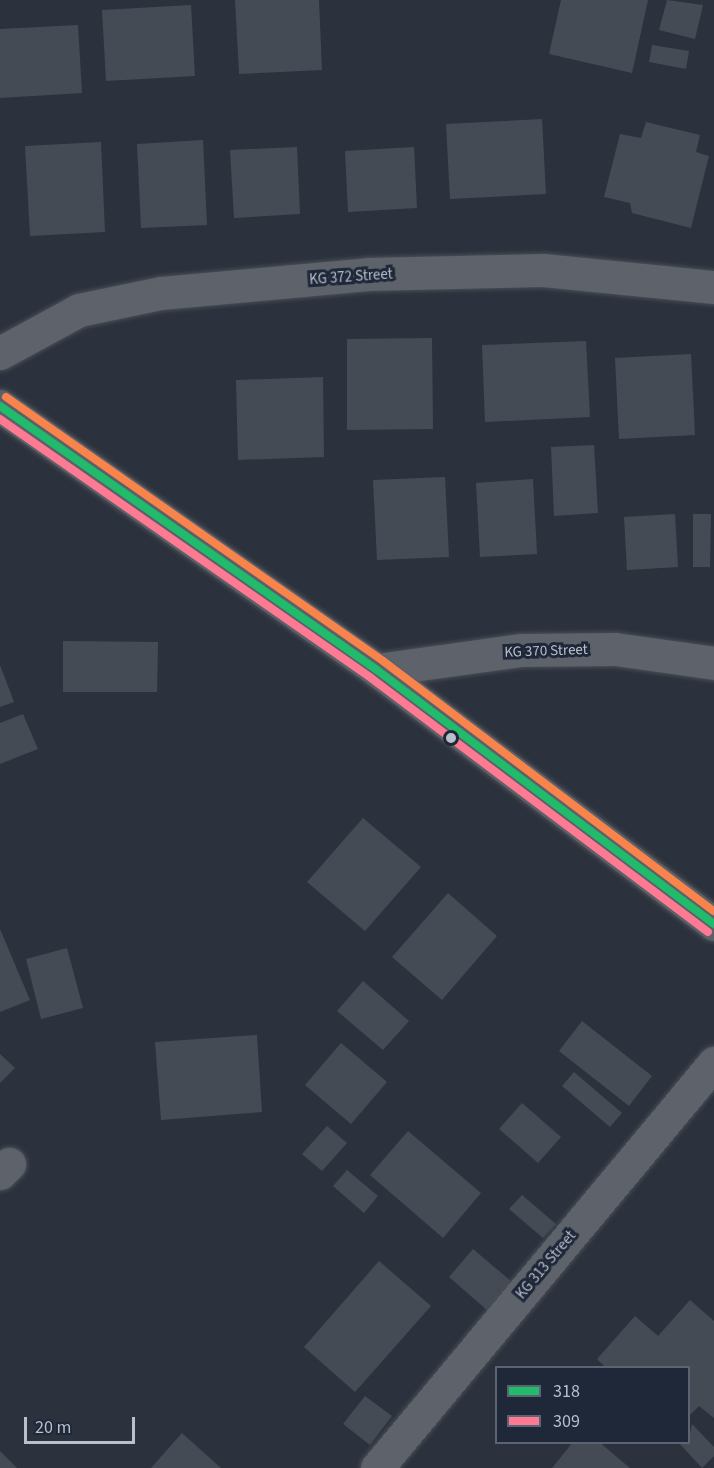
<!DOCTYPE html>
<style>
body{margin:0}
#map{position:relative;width:714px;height:1468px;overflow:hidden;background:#2c323d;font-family:"Source Sans 3",sans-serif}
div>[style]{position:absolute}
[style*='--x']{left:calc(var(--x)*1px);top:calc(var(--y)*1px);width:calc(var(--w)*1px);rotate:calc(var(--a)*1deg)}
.building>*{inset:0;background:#454b54}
.roads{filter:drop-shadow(0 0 2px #494d55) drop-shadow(0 0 2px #494d55)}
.minor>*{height:33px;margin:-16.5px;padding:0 16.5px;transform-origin:16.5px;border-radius:16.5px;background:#5e626a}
.secondary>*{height:33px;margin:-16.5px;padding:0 16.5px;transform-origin:16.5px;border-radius:16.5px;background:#5c6069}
.bus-1>*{height:8px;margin:-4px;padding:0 4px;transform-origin:4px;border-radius:4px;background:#20bc6c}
.bus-2>*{height:8px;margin:-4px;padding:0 4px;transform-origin:4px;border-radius:4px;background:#fe7a93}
.bus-3>*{height:8px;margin:-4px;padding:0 4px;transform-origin:4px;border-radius:4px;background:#f8844c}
.dots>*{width:16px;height:16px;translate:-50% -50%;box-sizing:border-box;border:3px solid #1f2838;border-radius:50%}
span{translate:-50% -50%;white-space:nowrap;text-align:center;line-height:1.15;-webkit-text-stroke:6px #1f2838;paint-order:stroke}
.street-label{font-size:15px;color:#b8bfcd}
.legend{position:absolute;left:495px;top:1366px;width:195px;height:78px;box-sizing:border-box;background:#1f2838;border:2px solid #5c6474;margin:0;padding:8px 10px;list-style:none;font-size:18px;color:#b8bfcd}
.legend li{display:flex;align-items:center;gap:12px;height:30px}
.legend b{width:30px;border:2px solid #5c6474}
.scale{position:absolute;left:24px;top:1417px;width:111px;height:27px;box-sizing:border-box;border:3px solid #b8bfcd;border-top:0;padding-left:8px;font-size:18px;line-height:21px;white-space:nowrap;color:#b8bfcd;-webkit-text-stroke:4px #1f2838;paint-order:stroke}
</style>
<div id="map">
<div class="building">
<div style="clip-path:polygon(235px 0,319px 0,322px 70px,239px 74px)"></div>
<div style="clip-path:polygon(561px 0,648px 0,632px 73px,549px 54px)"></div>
<div style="clip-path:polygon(667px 0,703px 5px,695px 39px,659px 30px)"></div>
<div style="clip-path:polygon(191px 5px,195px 76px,106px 81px,102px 10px)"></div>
<div style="clip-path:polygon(78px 25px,82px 93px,0 98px,0 29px)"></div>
<div style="clip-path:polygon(652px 45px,689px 51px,686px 69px,649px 62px)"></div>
<div style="clip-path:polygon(542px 119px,546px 194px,450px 199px,446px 124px)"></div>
<div style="clip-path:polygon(646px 122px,700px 135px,696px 152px,709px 156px,691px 228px,632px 213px,630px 203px,604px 197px,620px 134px,641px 138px)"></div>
<div style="clip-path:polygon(203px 140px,207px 225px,141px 228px,137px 144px)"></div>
<div style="clip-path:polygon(101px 142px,105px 232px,30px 236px,25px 146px)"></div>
<div style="clip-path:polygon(297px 147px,300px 214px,234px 218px,230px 150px)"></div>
<div style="clip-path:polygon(414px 147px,417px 208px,348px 212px,345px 151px)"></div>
<div style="clip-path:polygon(432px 338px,433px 429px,347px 430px,347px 339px)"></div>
<div style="clip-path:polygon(586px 341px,590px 417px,485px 422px,482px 345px)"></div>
<div style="clip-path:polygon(691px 354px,695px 435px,619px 439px,615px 358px)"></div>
<div style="clip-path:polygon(323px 377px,324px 457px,238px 460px,236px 380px)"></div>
<div style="clip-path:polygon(594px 445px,598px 513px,554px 516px,551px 447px)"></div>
<div style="clip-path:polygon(445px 477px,449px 557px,377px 560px,373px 480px)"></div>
<div style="clip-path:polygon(533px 479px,537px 554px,480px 557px,476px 483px)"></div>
<div style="clip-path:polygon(675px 514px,678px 567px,627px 570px,624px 517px)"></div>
<div style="clip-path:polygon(693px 514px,711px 514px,710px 567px,693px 567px)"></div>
<div style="clip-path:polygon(63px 641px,158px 642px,157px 692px,63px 692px)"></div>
<div style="clip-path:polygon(0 665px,14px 702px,0 707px)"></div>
<div style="clip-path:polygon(23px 714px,38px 749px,0 764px,0 723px)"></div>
<div style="clip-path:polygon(363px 818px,421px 867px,365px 931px,307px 882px)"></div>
<div style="clip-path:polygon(448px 893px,497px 936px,442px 1000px,392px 957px)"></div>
<div style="clip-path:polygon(0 929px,30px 1000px,0 1012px)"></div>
<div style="clip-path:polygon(67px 948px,83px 1008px,41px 1019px,26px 959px)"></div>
<div style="clip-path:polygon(363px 981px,409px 1021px,383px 1050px,337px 1011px)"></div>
<div style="clip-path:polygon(582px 1021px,652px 1076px,629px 1106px,559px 1051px)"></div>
<div style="clip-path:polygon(257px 1035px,262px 1112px,161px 1120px,155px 1042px)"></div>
<div style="clip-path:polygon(341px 1043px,387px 1082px,351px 1124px,305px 1085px)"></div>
<div style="clip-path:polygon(0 1054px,15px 1068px,0 1083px)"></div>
<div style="clip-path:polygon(574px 1072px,622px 1113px,610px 1127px,562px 1086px)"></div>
<div style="clip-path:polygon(522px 1103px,561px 1137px,538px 1163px,499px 1129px)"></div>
<div style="clip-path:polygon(327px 1126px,347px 1143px,322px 1171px,302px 1154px)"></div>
<div style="clip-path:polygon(408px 1131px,481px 1193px,443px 1238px,370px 1175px)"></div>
<div style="clip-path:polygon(347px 1170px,378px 1196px,364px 1213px,333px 1186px)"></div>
<div style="clip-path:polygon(522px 1195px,556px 1224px,543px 1238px,509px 1209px)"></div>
<div style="clip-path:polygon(473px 1249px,512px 1282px,487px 1310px,449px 1277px)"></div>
<div style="clip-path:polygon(379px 1261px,431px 1306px,355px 1392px,304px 1347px)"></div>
<div style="clip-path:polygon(690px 1300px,714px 1321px,714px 1418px,699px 1406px,688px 1417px,688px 1368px,606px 1368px,597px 1359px,635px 1316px,658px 1336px)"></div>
<div style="clip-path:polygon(365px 1396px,392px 1416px,370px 1445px,343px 1424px)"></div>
<div style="clip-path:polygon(692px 1424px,714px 1447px,714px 1456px,702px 1468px,678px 1442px,688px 1442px)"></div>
<div style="clip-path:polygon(182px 1433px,221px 1468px,151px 1468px)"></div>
<div style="clip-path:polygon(573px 1442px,599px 1442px,630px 1468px,552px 1468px)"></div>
<div style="clip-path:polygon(0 1451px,17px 1468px,0 1468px)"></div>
</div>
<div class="roads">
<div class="minor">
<div style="--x:0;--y:353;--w:90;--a:-28.6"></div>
<div style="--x:79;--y:310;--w:84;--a:-11.7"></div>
<div style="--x:161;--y:293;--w:208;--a:-5.2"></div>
<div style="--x:368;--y:274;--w:175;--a:-1.3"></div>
<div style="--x:543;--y:270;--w:172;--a:5.7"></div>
<div style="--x:377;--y:670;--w:146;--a:-7.9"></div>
<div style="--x:522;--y:650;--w:93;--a:-0.6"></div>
<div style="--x:615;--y:649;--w:100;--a:8"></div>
<div style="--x:0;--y:1173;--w:13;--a:-45"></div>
<div style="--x:377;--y:1468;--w:527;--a:-50.24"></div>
</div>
<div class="secondary">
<div style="--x:0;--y:406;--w:460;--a:35"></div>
<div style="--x:377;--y:670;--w:422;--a:37"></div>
</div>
</div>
<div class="bus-1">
<div style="--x:0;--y:406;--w:460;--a:35"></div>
<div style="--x:377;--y:670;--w:422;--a:37"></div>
</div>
<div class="bus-2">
<div style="--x:0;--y:419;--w:452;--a:34.9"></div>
<div style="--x:371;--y:678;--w:422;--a:37"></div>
</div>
<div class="bus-3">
<div style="--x:6;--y:397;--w:460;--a:35"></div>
<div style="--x:383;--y:661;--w:415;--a:37.1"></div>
</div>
<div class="dots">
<div style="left:451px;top:738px;background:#b8bfcd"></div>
</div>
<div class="street-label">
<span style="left:351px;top:277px;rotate:-4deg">KG 372 Street</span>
<span style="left:546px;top:651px;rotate:-2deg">KG 370 Street</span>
<span style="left:546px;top:1265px;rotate:-50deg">KG 313 Street</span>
</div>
<ul class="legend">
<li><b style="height:8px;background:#20bc6c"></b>318</li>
<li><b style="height:8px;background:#fe7a93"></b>309</li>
</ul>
<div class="scale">20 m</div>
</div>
